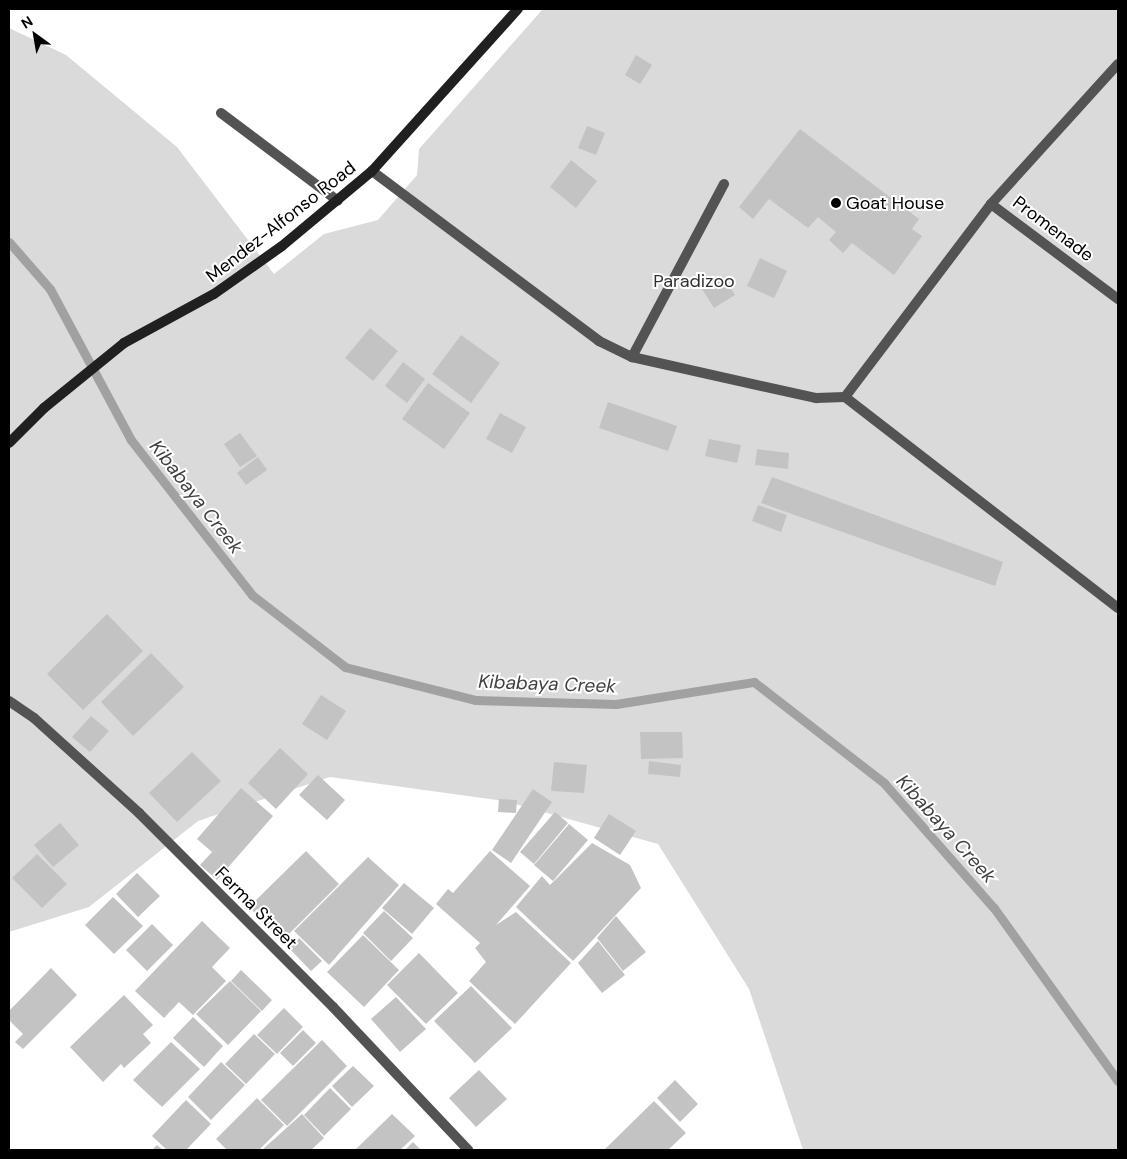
<!DOCTYPE html>
<style>
body{margin:0}
#map{position:relative;width:1127px;height:1159px;overflow:hidden;background:#fff;font-family:"DM Sans",sans-serif}
div>[style]{position:absolute}
[style*='--x']{left:calc(var(--x)*1px);top:calc(var(--y)*1px);width:calc(var(--w)*1px);rotate:calc(var(--a)*1deg)}
.green>*{inset:0;background:#dadada}
.stream>*{height:9px;margin:-4.5px;padding:0 4.5px;transform-origin:4.5px;border-radius:4.5px;background:#a1a1a1}
.building>*{inset:0;background:#c3c3c3}
.service>*{height:10px;margin:-5px;padding:0 5px;transform-origin:5px;border-radius:5px;background:#535353}
.minor>*{height:10px;margin:-5px;padding:0 5px;transform-origin:5px;border-radius:5px;background:#535353}
.secondary>*{height:10px;margin:-5px;padding:0 5px;transform-origin:5px;border-radius:5px;background:#202020}
.dots>*{width:14px;height:14px;translate:-50% -50%;box-sizing:border-box;border:2px solid #fff;border-radius:50%}
span{translate:-50% -50%;white-space:nowrap;text-align:center;line-height:1.15;-webkit-text-stroke:4px #fff;paint-order:stroke}
.poi-label{font-size:18px;color:#000}
.left{translate:0 -50%;text-align:left}
.street-label{font-size:18px;color:#000}
.park-label{font-size:18px;color:#313131}
.water-label{font-size:19px;color:#424242;font-style:italic}
.frame{position:absolute;inset:0;border:10px solid #000;pointer-events:none}
.north{position:absolute;left:10px;top:10px;width:50px;height:50px;-webkit-text-stroke:4px #fff;paint-order:stroke;rotate:328deg;font-size:14px;font-weight:700;line-height:20px;text-align:center;color:#000}
.north::after{content:'';display:block;margin:auto;width:18px;height:22px;background:#000;clip-path:polygon(50% 0,100% 100%,50% 72%,0 100%)}
</style>
<div id="map">
<div class="green">
<div style="clip-path:polygon(543px 9px,1118px 9px,1118px 1150px,803px 1150px,749px 989px,658px 844px,504px 801px,330px 777px,198px 821px,89px 907px,9px 932px,9px 28px,66px 55px,177px 147px,274px 274px,324px 234px,378px 220px,417px 175px,419px 149px)"></div>
</div>
<div class="stream">
<div style="--x:9;--y:242;--w:62;--a:48.9"></div>
<div style="--x:50;--y:289;--w:171;--a:61.8"></div>
<div style="--x:131;--y:440;--w:197;--a:52"></div>
<div style="--x:252;--y:595;--w:118;--a:37.7"></div>
<div style="--x:345;--y:667;--w:134;--a:14.2"></div>
<div style="--x:475;--y:700;--w:141;--a:1.6"></div>
<div style="--x:616;--y:704;--w:140;--a:-9.1"></div>
<div style="--x:754;--y:682;--w:165;--a:37.8"></div>
<div style="--x:884;--y:783;--w:167;--a:48.7"></div>
<div style="--x:994;--y:908;--w:213;--a:54.4"></div>
</div>
<div class="building">
<div style="clip-path:polygon(636px 55px,652px 65px,640px 84px,625px 75px)"></div>
<div style="clip-path:polygon(587px 126px,605px 133px,596px 155px,578px 148px)"></div>
<div style="clip-path:polygon(800px 129px,919px 219px,912px 229px,922px 236px,894px 275px,852px 243px,843px 253px,829px 240px,836px 232px,818px 217px,808px 228px,769px 199px,753px 219px,739px 207px)"></div>
<div style="clip-path:polygon(571px 160px,597px 181px,576px 208px,550px 187px)"></div>
<div style="clip-path:polygon(760px 258px,787px 271px,774px 298px,747px 286px)"></div>
<div style="clip-path:polygon(723px 276px,735px 295px,714px 308px,702px 289px)"></div>
<div style="clip-path:polygon(370px 328px,398px 351px,373px 381px,345px 358px)"></div>
<div style="clip-path:polygon(461px 335px,500px 363px,471px 403px,432px 374px)"></div>
<div style="clip-path:polygon(403px 362px,425px 379px,407px 403px,385px 386px)"></div>
<div style="clip-path:polygon(428px 383px,470px 413px,444px 449px,402px 419px)"></div>
<div style="clip-path:polygon(608px 402px,677px 426px,668px 451px,599px 428px)"></div>
<div style="clip-path:polygon(500px 413px,526px 427px,512px 453px,486px 439px)"></div>
<div style="clip-path:polygon(240px 433px,257px 456px,240px 467px,224px 444px)"></div>
<div style="clip-path:polygon(709px 439px,741px 445px,737px 463px,705px 456px)"></div>
<div style="clip-path:polygon(757px 449px,789px 453px,788px 469px,755px 465px)"></div>
<div style="clip-path:polygon(258px 457px,267px 470px,246px 485px,237px 473px)"></div>
<div style="clip-path:polygon(772px 477px,1003px 562px,995px 586px,761px 503px)"></div>
<div style="clip-path:polygon(758px 505px,787px 515px,781px 532px,752px 521px)"></div>
<div style="clip-path:polygon(107px 614px,143px 651px,83px 710px,47px 674px)"></div>
<div style="clip-path:polygon(151px 653px,184px 687px,133px 736px,101px 702px)"></div>
<div style="clip-path:polygon(321px 695px,346px 711px,327px 740px,302px 724px)"></div>
<div style="clip-path:polygon(91px 716px,109px 731px,90px 752px,72px 737px)"></div>
<div style="clip-path:polygon(640px 732px,682px 732px,683px 758px,641px 759px)"></div>
<div style="clip-path:polygon(280px 748px,308px 774px,276px 809px,248px 783px)"></div>
<div style="clip-path:polygon(192px 752px,221px 781px,177px 822px,149px 793px)"></div>
<div style="clip-path:polygon(649px 761px,681px 765px,680px 777px,648px 774px)"></div>
<div style="clip-path:polygon(554px 762px,587px 765px,584px 793px,551px 791px)"></div>
<div style="clip-path:polygon(318px 775px,345px 800px,327px 820px,299px 795px)"></div>
<div style="clip-path:polygon(241px 788px,273px 816px,217px 880px,200px 865px,212px 852px,197px 839px)"></div>
<div style="clip-path:polygon(533px 789px,552px 802px,511px 863px,492px 850px)"></div>
<div style="clip-path:polygon(499px 799px,517px 800px,516px 813px,498px 812px)"></div>
<div style="clip-path:polygon(555px 812px,568px 823px,534px 864px,520px 852px)"></div>
<div style="clip-path:polygon(609px 814px,636px 831px,620px 855px,594px 838px)"></div>
<div style="clip-path:polygon(60px 823px,79px 845px,53px 867px,34px 845px)"></div>
<div style="clip-path:polygon(569px 824px,588px 840px,553px 881px,534px 865px)"></div>
<div style="clip-path:polygon(592px 843px,630px 865px,641px 888px,573px 961px,516px 907px,542px 876px,550px 885px)"></div>
<div style="clip-path:polygon(306px 851px,339px 884px,282px 941px,249px 907px)"></div>
<div style="clip-path:polygon(490px 851px,530px 886px,496px 925px,516px 912px,571px 963px,515px 1024px,469px 981px,486px 962px,475px 948px,480px 943px,436px 904px,448px 889px,453px 893px)"></div>
<div style="clip-path:polygon(37px 854px,67px 884px,42px 908px,12px 878px)"></div>
<div style="clip-path:polygon(368px 857px,399px 885px,329px 965px,294px 931px)"></div>
<div style="clip-path:polygon(137px 873px,160px 896px,138px 917px,116px 894px)"></div>
<div style="clip-path:polygon(404px 883px,434px 908px,412px 934px,382px 908px)"></div>
<div style="clip-path:polygon(113px 897px,143px 926px,114px 954px,85px 925px)"></div>
<div style="clip-path:polygon(384px 911px,413px 938px,391px 961px,363px 933px)"></div>
<div style="clip-path:polygon(616px 916px,646px 952px,623px 971px,597px 938px)"></div>
<div style="clip-path:polygon(202px 921px,230px 948px,212px 967px,226px 981px,193px 1015px,179px 1002px,164px 1018px,135px 991px)"></div>
<div style="clip-path:polygon(152px 924px,173px 945px,147px 971px,126px 950px)"></div>
<div style="clip-path:polygon(363px 935px,399px 970px,364px 1007px,327px 972px)"></div>
<div style="clip-path:polygon(299px 938px,322px 961px,311px 971px,289px 948px)"></div>
<div style="clip-path:polygon(598px 941px,625px 975px,602px 993px,578px 963px)"></div>
<div style="clip-path:polygon(419px 953px,458px 993px,426px 1024px,387px 985px)"></div>
<div style="clip-path:polygon(51px 968px,77px 995px,23px 1049px,15px 1042px,23px 1034px,9px 1020px,9px 1011px)"></div>
<div style="clip-path:polygon(241px 970px,272px 1000px,262px 1011px,231px 981px)"></div>
<div style="clip-path:polygon(230px 981px,261px 1011px,228px 1045px,196px 1014px)"></div>
<div style="clip-path:polygon(471px 986px,512px 1028px,475px 1063px,434px 1021px)"></div>
<div style="clip-path:polygon(124px 995px,153px 1025px,143px 1034px,151px 1043px,124px 1068px,121px 1064px,103px 1082px,70px 1047px)"></div>
<div style="clip-path:polygon(396px 997px,426px 1029px,400px 1052px,371px 1019px)"></div>
<div style="clip-path:polygon(284px 1008px,303px 1027px,277px 1054px,257px 1035px)"></div>
<div style="clip-path:polygon(193px 1017px,223px 1046px,204px 1067px,173px 1038px)"></div>
<div style="clip-path:polygon(303px 1030px,316px 1043px,293px 1066px,280px 1053px)"></div>
<div style="clip-path:polygon(254px 1034px,275px 1054px,246px 1084px,225px 1064px)"></div>
<div style="clip-path:polygon(322px 1040px,347px 1066px,287px 1126px,261px 1100px)"></div>
<div style="clip-path:polygon(171px 1042px,200px 1069px,162px 1107px,133px 1080px)"></div>
<div style="clip-path:polygon(221px 1062px,245px 1085px,211px 1120px,188px 1097px)"></div>
<div style="clip-path:polygon(353px 1066px,374px 1086px,352px 1107px,332px 1086px)"></div>
<div style="clip-path:polygon(479px 1070px,507px 1099px,476px 1127px,449px 1098px)"></div>
<div style="clip-path:polygon(675px 1080px,698px 1104px,680px 1122px,657px 1098px)"></div>
<div style="clip-path:polygon(330px 1088px,351px 1109px,324px 1136px,304px 1115px)"></div>
<div style="clip-path:polygon(257px 1098px,284px 1125px,259px 1150px,227px 1150px,216px 1139px)"></div>
<div style="clip-path:polygon(186px 1100px,211px 1124px,186px 1150px,167px 1150px,152px 1136px)"></div>
<div style="clip-path:polygon(654px 1101px,686px 1133px,668px 1150px,604px 1150px)"></div>
<div style="clip-path:polygon(302px 1114px,324px 1138px,311px 1150px,262px 1150px)"></div>
<div style="clip-path:polygon(392px 1114px,415px 1136px,400px 1150px,355px 1150px)"></div>
<div style="clip-path:polygon(413px 1142px,421px 1150px,405px 1150px)"></div>
<div style="clip-path:polygon(157px 1145px,163px 1150px,152px 1150px)"></div>
</div>
<div class="service">
<div style="--x:221;--y:113;--w:146;--a:36.9"></div>
<div style="--x:372;--y:171;--w:284;--a:36.8"></div>
<div style="--x:599;--y:341;--w:37;--a:26"></div>
<div style="--x:632;--y:357;--w:189;--a:12.6"></div>
<div style="--x:816;--y:398;--w:29;--a:-2"></div>
<div style="--x:845;--y:397;--w:345;--a:37.7"></div>
<div style="--x:991;--y:204;--w:159;--a:36.8"></div>
<div style="--x:632;--y:357;--w:196;--a:-62"></div>
<div style="--x:845;--y:397;--w:242;--a:-52.9"></div>
<div style="--x:991;--y:204;--w:189;--a:-47.8"></div>
</div>
<div class="minor">
<div style="--x:9;--y:701;--w:30;--a:34"></div>
<div style="--x:34;--y:718;--w:142;--a:42.1"></div>
<div style="--x:139;--y:813;--w:274;--a:45"></div>
<div style="--x:333;--y:1007;--w:197;--a:46.6"></div>
</div>
<div class="secondary">
<div style="--x:9;--y:443;--w:49;--a:-45"></div>
<div style="--x:44;--y:408;--w:103;--a:-39.1"></div>
<div style="--x:124;--y:343;--w:102;--a:-28.6"></div>
<div style="--x:214;--y:294;--w:83;--a:-35.2"></div>
<div style="--x:282;--y:246;--w:117;--a:-39.8"></div>
<div style="--x:372;--y:171;--w:218;--a:-48"></div>
</div>
<div class="dots">
<div style="left:836px;top:203px;background:#000"></div>
</div>
<div class="poi-label">
<span class="left" style="left:846px;top:203px">Goat House</span>
</div>
<div class="street-label">
<span style="left:281px;top:222px;rotate:-38deg">Mendez-Alfonso Road</span>
<span style="left:1053px;top:229px;rotate:37deg">Promenade</span>
<span style="left:256px;top:908px;rotate:45deg">Ferma Street</span>
</div>
<div class="park-label">
<span style="left:694px;top:281px">Paradizoo</span>
</div>
<div class="water-label">
<span style="left:196px;top:497px;rotate:52deg">Kibabaya Creek</span>
<span style="left:547px;top:684px;rotate:2deg">Kibabaya Creek</span>
<span style="left:946px;top:829px;rotate:48deg">Kibabaya Creek</span>
</div>
<div class="frame"></div>
<div class="north">N</div>
</div>
